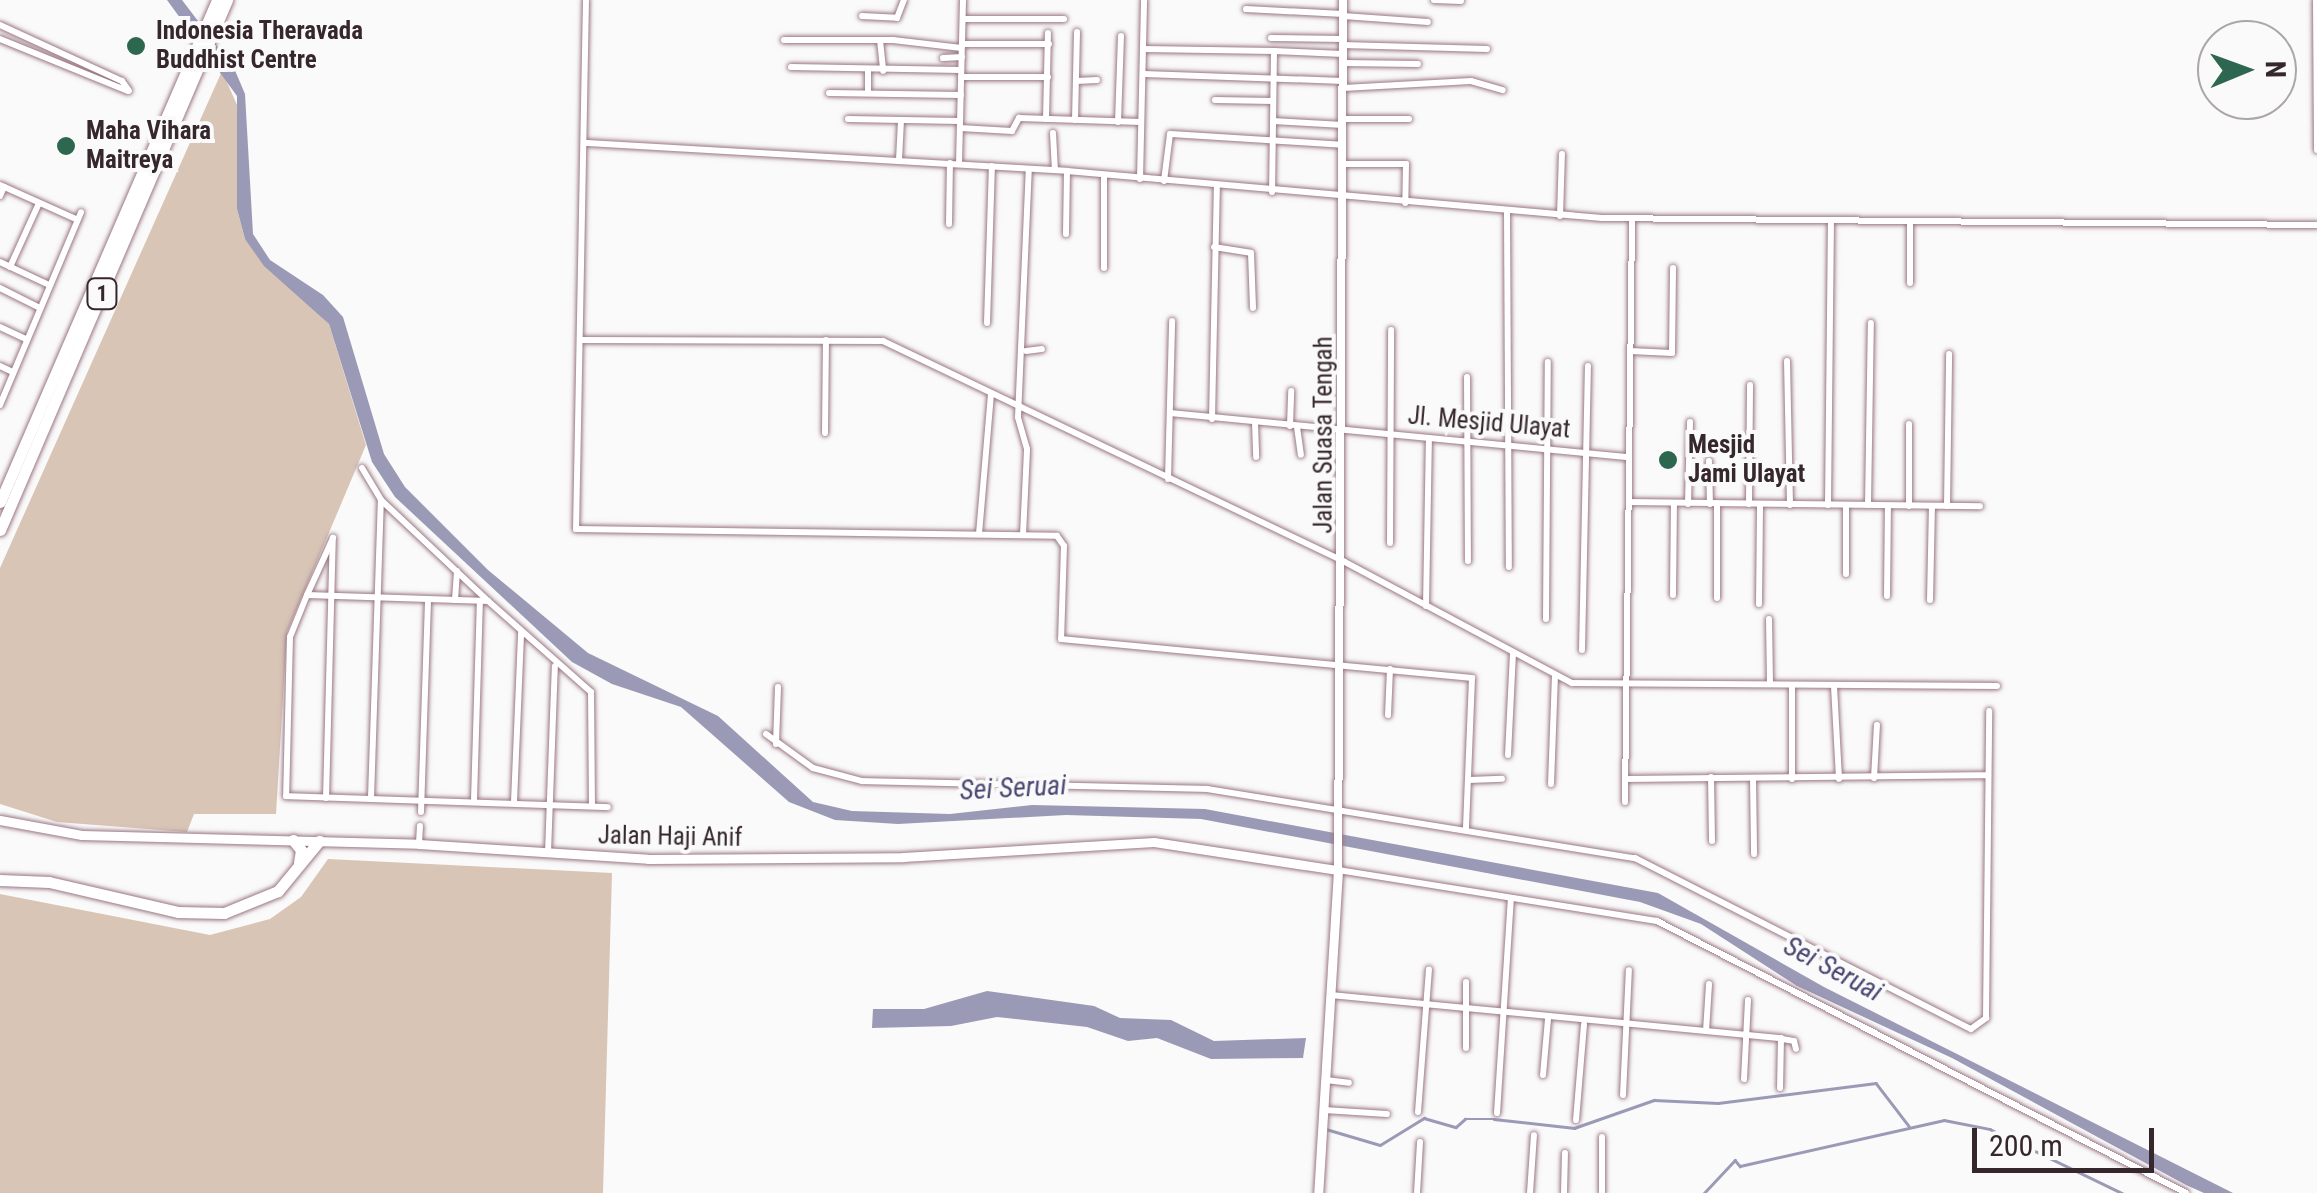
<!DOCTYPE html>
<style>
body{margin:0}
#map{position:relative;width:2317px;height:1193px;overflow:hidden;background:#fafafa;font-family:"Roboto Condensed",sans-serif}
div>[style]{position:absolute}
[style*='--x']{left:calc(var(--x)*1px);top:calc(var(--y)*1px);width:calc(var(--w)*1px);rotate:calc(var(--a)*1deg)}
.green>*{inset:0;background:#d8c5b6}
.water>*{inset:0;background:#9b9ab6}
.stream>*{height:2.5px;margin:-1.25px;padding:0 1.25px;transform-origin:1.25px;border-radius:1.25px;background:#9b9ab6}
.roads{filter:drop-shadow(0 0 2px #9a7684) drop-shadow(0 0 2px #9a7684)}
.minor>*{height:6px;margin:-3px;padding:0 3px;transform-origin:3px;border-radius:3px;background:#fff}
.tertiary>*{height:8px;margin:-4px;padding:0 4px;transform-origin:4px;border-radius:4px;background:#fff}
.secondary>*{height:9px;margin:-4.5px;padding:0 4.5px;transform-origin:4.5px;border-radius:4.5px;background:#fff}
.motorway>*{height:11px;margin:-5.5px;padding:0 5.5px;transform-origin:5.5px;border-radius:5.5px;background:#fff}
.dots>*{width:28px;height:28px;translate:-50% -50%;box-sizing:border-box;border:5px solid #fafafa;border-radius:50%}
span{translate:-50% -50%;white-space:nowrap;text-align:center;line-height:1.15;-webkit-text-stroke:8px #fafafa;paint-order:stroke}
.shield-label span{padding:2px 8px;background:#fafafa;border:2px solid;border-radius:8px;-webkit-text-stroke-width:0}
.shield-label{font-size:22px;color:#36272d;font-weight:700}
.poi-label{font-size:25px;color:#36272d;font-weight:700}
.left{translate:0 -50%;text-align:left}
.street-label{font-size:25px;color:#36272d}
.water-label{font-size:28px;color:#4a4873;font-style:italic}
.north{position:absolute;left:2197px;top:20px;width:100px;height:100px;box-sizing:border-box;background:#fafafa;border:2px solid #aca6a8;border-radius:50%;rotate:89deg;font-size:28px;font-weight:700;line-height:40px;text-align:center;color:#36272d}
.north::after{content:'';display:block;margin:auto;width:35px;height:45px;background:#2e674f;clip-path:polygon(50% 0,100% 100%,50% 72%,0 100%)}
.scale{position:absolute;left:1972px;top:1128px;width:182px;height:45px;box-sizing:border-box;border:5px solid #36272d;border-top:0;padding-left:12px;font-size:30px;line-height:35px;white-space:nowrap;color:#36272d;-webkit-text-stroke:8px #fafafa;paint-order:stroke}
</style>
<div id="map">
<div class="green">
<div style="clip-path:polygon(222px 71px,241px 114px,237px 209px,245px 239px,329px 324px,366px 445px,287px 632px,276px 814px,194px 814px,187px 832px,57px 822px,0 804px,0 568px)"></div>
<div style="clip-path:polygon(328px 859px,612px 873px,603px 1193px,0 1193px,0 894px,210px 935px,270px 919px,301px 897px)"></div>
</div>
<div class="water">
<div style="clip-path:polygon(167px 0,182px 0,234px 68px,245px 94px,253px 234px,270px 260px,323px 295px,343px 317px,384px 454px,405px 487px,488px 570px,588px 653px,718px 716px,813px 802px,852px 811px,950px 814px,1032px 805px,1205px 809px,1658px 893px,1824px 987px,2233px 1193px,2204px 1193px,2186px 1185px,1952px 1058px,1797px 986px,1701px 924px,1640px 902px,1201px 819px,1066px 815px,898px 824px,835px 820px,789px 802px,681px 707px,612px 684px,572px 662px,395px 497px,372px 462px,329px 324px,264px 266px,245px 239px,237px 209px,237px 96px)"></div>
<div style="clip-path:polygon(987px 991px,1094px 1006px,1120px 1018px,1171px 1020px,1214px 1041px,1306px 1038px,1303px 1058px,1211px 1059px,1157px 1038px,1128px 1041px,1087px 1027px,997px 1017px,951px 1026px,872px 1028px,873px 1009px,924px 1009px)"></div>
</div>
<div class="stream">
<div style="--x:1326;--y:1129;--w:56;--a:16.5"></div>
<div style="--x:1380;--y:1145;--w:52;--a:-31.5"></div>
<div style="--x:1424;--y:1118;--w:33;--a:16"></div>
<div style="--x:1456;--y:1127;--w:12;--a:-42"></div>
<div style="--x:1465;--y:1119;--w:29;--a:0"></div>
<div style="--x:1494;--y:1119;--w:81;--a:6.4"></div>
<div style="--x:1574;--y:1128;--w:85;--a:-19.3"></div>
<div style="--x:1654;--y:1100;--w:64;--a:2.7"></div>
<div style="--x:1718;--y:1103;--w:159;--a:-7.2"></div>
<div style="--x:1876;--y:1083;--w:54;--a:52.5"></div>
<div style="--x:1704;--y:1193;--w:45;--a:-46.8"></div>
<div style="--x:1735;--y:1160;--w:8;--a:50"></div>
<div style="--x:1740;--y:1166;--w:209;--a:-12.7"></div>
<div style="--x:1944;--y:1120;--w:47;--a:11.1"></div>
<div style="--x:1990;--y:1129;--w:147;--a:25.9"></div>
</div>
<div class="roads">
<div class="minor">
<div style="--x:586;--y:0;--w:529;--a:91.08"></div>
<div style="--x:576;--y:529;--w:481;--a:0.8"></div>
<div style="--x:1057;--y:536;--w:12;--a:55"></div>
<div style="--x:1064;--y:546;--w:93;--a:91.8"></div>
<div style="--x:1061;--y:639;--w:413;--a:5.4"></div>
<div style="--x:1472;--y:678;--w:151;--a:92.3"></div>
<div style="--x:1434;--y:0;--w:27;--a:2"></div>
<div style="--x:2316;--y:0;--w:150;--a:89.6"></div>
<div style="--x:1246;--y:9;--w:97;--a:3"></div>
<div style="--x:862;--y:16;--w:35;--a:3"></div>
<div style="--x:897;--y:18;--w:19;--a:-69"></div>
<div style="--x:1343;--y:16;--w:85;--a:4"></div>
<div style="--x:963;--y:19;--w:101;--a:0"></div>
<div style="--x:0;--y:25;--w:134;--a:24.7"></div>
<div style="--x:122;--y:81;--w:12;--a:55"></div>
<div style="--x:1271;--y:38;--w:72;--a:0.8"></div>
<div style="--x:0;--y:39;--w:138;--a:22.1"></div>
<div style="--x:784;--y:40;--w:109;--a:0"></div>
<div style="--x:893;--y:40;--w:69;--a:6.6"></div>
<div style="--x:880;--y:40;--w:31;--a:84"></div>
<div style="--x:962;--y:44;--w:87;--a:0"></div>
<div style="--x:1343;--y:45;--w:144;--a:1.6"></div>
<div style="--x:1143;--y:49;--w:131;--a:0.9"></div>
<div style="--x:1274;--y:51;--w:141;--a:90.8"></div>
<div style="--x:1274;--y:51;--w:69;--a:2.5"></div>
<div style="--x:943;--y:58;--w:19;--a:-3"></div>
<div style="--x:1343;--y:63;--w:75;--a:0.8"></div>
<div style="--x:791;--y:67;--w:170;--a:1"></div>
<div style="--x:868;--y:70;--w:23;--a:90"></div>
<div style="--x:1144;--y:74;--w:199;--a:2"></div>
<div style="--x:961;--y:77;--w:87;--a:0"></div>
<div style="--x:1076;--y:81;--w:21;--a:-3"></div>
<div style="--x:1343;--y:88;--w:128;--a:-3.1"></div>
<div style="--x:1471;--y:81;--w:33;--a:16"></div>
<div style="--x:829;--y:93;--w:132;--a:0.9"></div>
<div style="--x:1215;--y:100;--w:58;--a:1"></div>
<div style="--x:848;--y:119;--w:112;--a:1"></div>
<div style="--x:1046;--y:119;--w:86;--a:-88.7"></div>
<div style="--x:1343;--y:119;--w:66;--a:0"></div>
<div style="--x:1075;--y:120;--w:88;--a:-88.7"></div>
<div style="--x:1273;--y:121;--w:70;--a:3.3"></div>
<div style="--x:1118;--y:122;--w:86;--a:-88"></div>
<div style="--x:960;--y:128;--w:52;--a:3.3"></div>
<div style="--x:1012;--y:131;--w:15;--a:-62"></div>
<div style="--x:1019;--y:118;--w:122;--a:1.9"></div>
<div style="--x:1053;--y:133;--w:37;--a:87"></div>
<div style="--x:586;--y:143;--w:482;--a:3.3"></div>
<div style="--x:1067;--y:171;--w:537;--a:5.02"></div>
<div style="--x:1602;--y:218;--w:715;--a:0.56"></div>
<div style="--x:899;--y:160;--w:40;--a:-87.1"></div>
<div style="--x:959;--y:164;--w:164;--a:-88.6"></div>
<div style="--x:1343;--y:164;--w:63;--a:0"></div>
<div style="--x:1406;--y:164;--w:39;--a:91"></div>
<div style="--x:1104;--y:175;--w:93;--a:90"></div>
<div style="--x:1140;--y:179;--w:179;--a:-88.7"></div>
<div style="--x:1164;--y:181;--w:47;--a:-82.7"></div>
<div style="--x:1170;--y:134;--w:173;--a:3.6"></div>
<div style="--x:0;--y:185;--w:85;--a:24.2"></div>
<div style="--x:0;--y:196;--w:10;--a:-66"></div>
<div style="--x:1507;--y:212;--w:355;--a:89.7"></div>
<div style="--x:1560;--y:216;--w:62;--a:-88.2"></div>
<div style="--x:1910;--y:222;--w:61;--a:90"></div>
<div style="--x:949;--y:224;--w:61;--a:-89.1"></div>
<div style="--x:1066;--y:234;--w:63;--a:-89.1"></div>
<div style="--x:1214;--y:247;--w:37;--a:9"></div>
<div style="--x:1251;--y:253;--w:55;--a:87.9"></div>
<div style="--x:0;--y:262;--w:54;--a:25.1"></div>
<div style="--x:10;--y:267;--w:70;--a:-65.6"></div>
<div style="--x:0;--y:288;--w:45;--a:26.6"></div>
<div style="--x:987;--y:323;--w:157;--a:-88.2"></div>
<div style="--x:0;--y:327;--w:29;--a:25"></div>
<div style="--x:582;--y:340;--w:301;--a:0.2"></div>
<div style="--x:883;--y:341;--w:512;--a:25.56"></div>
<div style="--x:1345;--y:562;--w:257;--a:28.1"></div>
<div style="--x:1572;--y:683;--w:425;--a:0.4"></div>
<div style="--x:1026;--y:351;--w:16;--a:-7"></div>
<div style="--x:1630;--y:351;--w:42;--a:2.7"></div>
<div style="--x:1672;--y:353;--w:85;--a:-89.3"></div>
<div style="--x:1787;--y:361;--w:144;--a:88.8"></div>
<div style="--x:0;--y:366;--w:14;--a:25"></div>
<div style="--x:1467;--y:377;--w:184;--a:89.7"></div>
<div style="--x:0;--y:405;--w:209;--a:-67.2"></div>
<div style="--x:1170;--y:413;--w:461;--a:5.5"></div>
<div style="--x:1212;--y:419;--w:233;--a:-88.8"></div>
<div style="--x:1255;--y:423;--w:34;--a:88"></div>
<div style="--x:1290;--y:426;--w:35;--a:-88"></div>
<div style="--x:1297;--y:427;--w:28;--a:82"></div>
<div style="--x:825;--y:433;--w:93;--a:-89.4"></div>
<div style="--x:1709;--y:461;--w:43;--a:88.7"></div>
<div style="--x:362;--y:468;--w:37;--a:59"></div>
<div style="--x:381;--y:500;--w:147;--a:43.3"></div>
<div style="--x:1168;--y:479;--w:158;--a:-88.5"></div>
<div style="--x:1630;--y:502;--w:350;--a:0.7"></div>
<div style="--x:1688;--y:504;--w:82;--a:-88.6"></div>
<div style="--x:1717;--y:504;--w:94;--a:90"></div>
<div style="--x:1749;--y:504;--w:119;--a:-89.5"></div>
<div style="--x:1828;--y:505;--w:283;--a:-89.4"></div>
<div style="--x:1846;--y:505;--w:69;--a:90"></div>
<div style="--x:1868;--y:505;--w:182;--a:-89.1"></div>
<div style="--x:1909;--y:506;--w:82;--a:-90"></div>
<div style="--x:1947;--y:506;--w:152;--a:-89.2"></div>
<div style="--x:979;--y:534;--w:140;--a:-85.1"></div>
<div style="--x:1023;--y:535;--w:86;--a:-87.3"></div>
<div style="--x:1027;--y:449;--w:33;--a:-106"></div>
<div style="--x:1018;--y:417;--w:248;--a:-87.5"></div>
<div style="--x:1390;--y:543;--w:213;--a:-89.7"></div>
<div style="--x:307;--y:595;--w:63;--a:-65.5"></div>
<div style="--x:1673;--y:595;--w:92;--a:-89.4"></div>
<div style="--x:1887;--y:596;--w:90;--a:-89.4"></div>
<div style="--x:455;--y:600;--w:29;--a:-86"></div>
<div style="--x:1930;--y:600;--w:94;--a:-88.8"></div>
<div style="--x:1759;--y:604;--w:100;--a:-89.4"></div>
<div style="--x:1426;--y:606;--w:168;--a:-89"></div>
<div style="--x:1546;--y:619;--w:257;--a:-89.6"></div>
<div style="--x:1769;--y:619;--w:65;--a:89.1"></div>
<div style="--x:1582;--y:650;--w:284;--a:-88.8"></div>
<div style="--x:1834;--y:686;--w:93;--a:86.9"></div>
<div style="--x:1388;--y:715;--w:46;--a:-87.5"></div>
<div style="--x:766;--y:734;--w:58;--a:35.9"></div>
<div style="--x:813;--y:768;--w:51;--a:14.9"></div>
<div style="--x:862;--y:781;--w:345;--a:1.3"></div>
<div style="--x:1207;--y:789;--w:434;--a:9.2"></div>
<div style="--x:1635;--y:858;--w:377;--a:27"></div>
<div style="--x:1971;--y:1029;--w:19;--a:-36"></div>
<div style="--x:1986;--y:1018;--w:307;--a:-89.4"></div>
<div style="--x:776;--y:744;--w:57;--a:-88"></div>
<div style="--x:1508;--y:755;--w:103;--a:-87.2"></div>
<div style="--x:1711;--y:777;--w:64;--a:89.1"></div>
<div style="--x:1753;--y:778;--w:76;--a:89.2"></div>
<div style="--x:1874;--y:778;--w:53;--a:-86.8"></div>
<div style="--x:1625;--y:779;--w:361;--a:-0.6"></div>
<div style="--x:1792;--y:779;--w:93;--a:-90"></div>
<div style="--x:1469;--y:780;--w:33;--a:-2"></div>
<div style="--x:1551;--y:784;--w:108;--a:-87.9"></div>
<div style="--x:326;--y:798;--w:260;--a:-88.5"></div>
<div style="--x:371;--y:798;--w:298;--a:-88.1"></div>
<div style="--x:474;--y:800;--w:199;--a:-88.3"></div>
<div style="--x:514;--y:802;--w:170;--a:-87.6"></div>
<div style="--x:1625;--y:802;--w:583;--a:-89.31"></div>
<div style="--x:592;--y:806;--w:114;--a:-90.5"></div>
<div style="--x:591;--y:692;--w:137;--a:-138.5"></div>
<div style="--x:488;--y:601;--w:181;--a:-178.1"></div>
<div style="--x:307;--y:595;--w:45;--a:112"></div>
<div style="--x:290;--y:637;--w:159;--a:91.4"></div>
<div style="--x:286;--y:796;--w:322;--a:2"></div>
<div style="--x:421;--y:812;--w:212;--a:-88.1"></div>
<div style="--x:419;--y:844;--w:18;--a:-87"></div>
<div style="--x:548;--y:853;--w:187;--a:-87.9"></div>
<div style="--x:1338;--y:870;--w:323;--a:9.1"></div>
<div style="--x:1657;--y:921;--w:595;--a:27.21"></div>
<div style="--x:1466;--y:982;--w:66;--a:90"></div>
<div style="--x:1331;--y:995;--w:452;--a:5.5"></div>
<div style="--x:1781;--y:1038;--w:50;--a:91.1"></div>
<div style="--x:1706;--y:1031;--w:47;--a:-86.3"></div>
<div style="--x:1782;--y:1039;--w:12;--a:9"></div>
<div style="--x:1794;--y:1041;--w:8;--a:76"></div>
<div style="--x:1543;--y:1075;--w:56;--a:-84.9"></div>
<div style="--x:1744;--y:1079;--w:79;--a:-87.1"></div>
<div style="--x:1326;--y:1080;--w:23;--a:7"></div>
<div style="--x:1623;--y:1095;--w:125;--a:-87.3"></div>
<div style="--x:1324;--y:1110;--w:63;--a:3.6"></div>
<div style="--x:1418;--y:1112;--w:143;--a:-85.6"></div>
<div style="--x:1497;--y:1113;--w:215;--a:-86.3"></div>
<div style="--x:1576;--y:1120;--w:96;--a:-85.2"></div>
<div style="--x:1602;--y:1137;--w:56;--a:90"></div>
<div style="--x:1417;--y:1193;--w:51;--a:-86.6"></div>
<div style="--x:1530;--y:1193;--w:58;--a:-86.1"></div>
<div style="--x:1564;--y:1193;--w:40;--a:-88.6"></div>
</div>
<div class="tertiary">
<div style="--x:1338;--y:870;--w:870;--a:-89.67"></div>
</div>
<div class="secondary">
<div style="--x:0;--y:820;--w:83;--a:10.4"></div>
<div style="--x:82;--y:835;--w:337;--a:1.5"></div>
<div style="--x:419;--y:844;--w:229;--a:3.7"></div>
<div style="--x:648;--y:859;--w:255;--a:-0.4"></div>
<div style="--x:903;--y:857;--w:251;--a:-3.4"></div>
<div style="--x:1154;--y:842;--w:186;--a:8.7"></div>
<div style="--x:1338;--y:870;--w:324;--a:93.5"></div>
</div>
<div class="motorway">
<div style="--x:0;--y:502;--w:547;--a:-66.62"></div>
<div style="--x:0;--y:530;--w:577;--a:-66.81"></div>
<div style="--x:293;--y:840;--w:13;--a:51"></div>
<div style="--x:301;--y:850;--w:13;--a:99"></div>
<div style="--x:0;--y:880;--w:49;--a:2.3"></div>
<div style="--x:49;--y:882;--w:132;--a:13.1"></div>
<div style="--x:178;--y:912;--w:46;--a:1.2"></div>
<div style="--x:224;--y:913;--w:58;--a:-22.2"></div>
<div style="--x:278;--y:891;--w:65;--a:-50.6"></div>
</div>
</div>
<div class="dots">
<div style="left:136px;top:46px;background:#2e674f"></div>
<div style="left:66px;top:146px;background:#2e674f"></div>
<div style="left:1668px;top:460px;background:#2e674f"></div>
</div>
<div class="shield-label">
<span style="left:102px;top:294px">1</span>
</div>
<div class="poi-label">
<span class="left" style="left:156px;top:46px">Indonesia Theravada<br>Buddhist Centre</span>
<span class="left" style="left:86px;top:146px">Maha Vihara<br>Maitreya</span>
<span class="left" style="left:1688px;top:460px">Mesjid<br>Jami Ulayat</span>
</div>
<div class="street-label">
<span style="left:1489px;top:423px;rotate:5deg">Jl. Mesjid Ulayat</span>
<span style="left:1324px;top:435px;rotate:-90deg">Jalan Suasa Tengah</span>
<span style="left:670px;top:837px;rotate:1deg">Jalan Haji Anif</span>
</div>
<div class="water-label">
<span style="left:1013px;top:788px;rotate:-3deg">Sei Seruai</span>
<span style="left:1833px;top:969px;rotate:28deg">Sei Seruai</span>
</div>
<div class="north">N</div>
<div class="scale">200 m</div>
</div>
